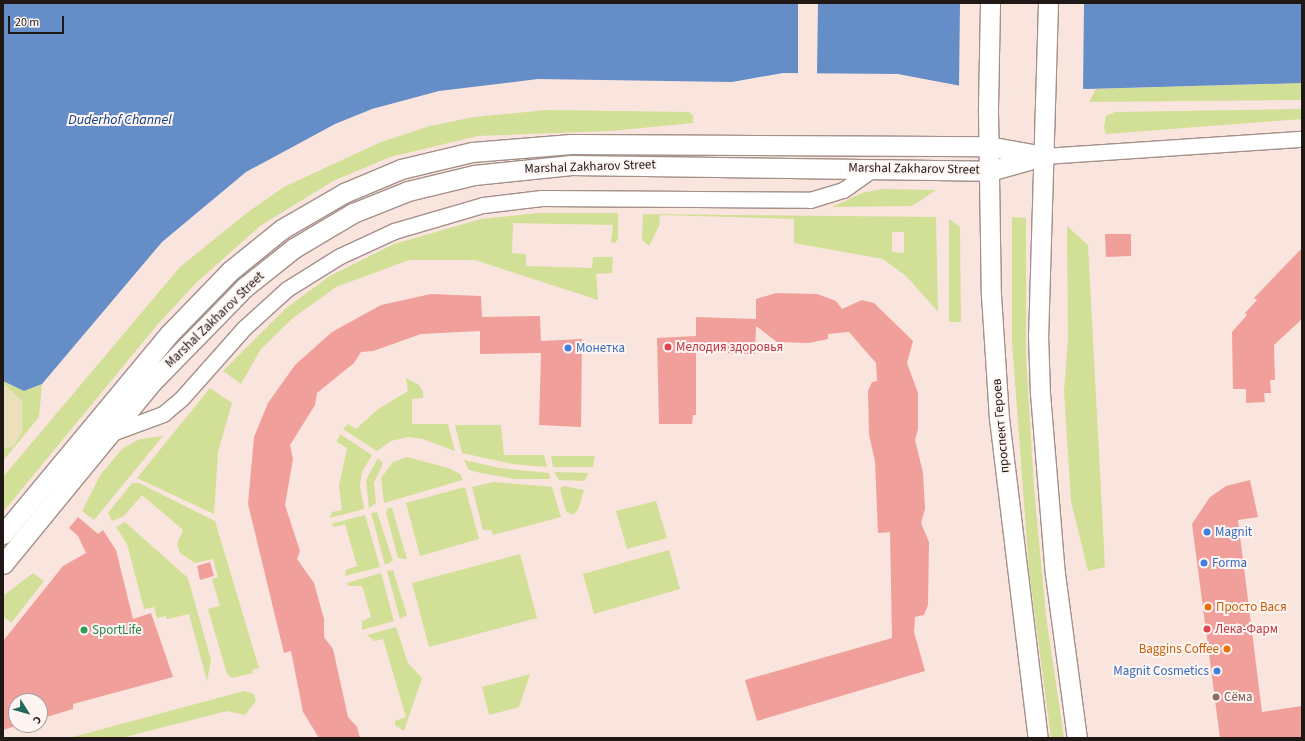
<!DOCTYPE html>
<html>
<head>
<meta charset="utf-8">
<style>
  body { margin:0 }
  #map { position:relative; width:1305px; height:741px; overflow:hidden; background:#f9e5dd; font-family:"Source Sans 3",sans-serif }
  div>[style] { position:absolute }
  .green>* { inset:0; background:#d2df96 }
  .sand>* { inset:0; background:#eae0bb }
  .water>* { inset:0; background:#658dc7 }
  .pier>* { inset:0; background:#f9e5dd }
  .building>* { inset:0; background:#f19f9b }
  .roads { filter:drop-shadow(1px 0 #a39089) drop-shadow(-1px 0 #a39089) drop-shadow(0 1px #a39089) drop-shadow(0 -1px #a39089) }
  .minor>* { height:15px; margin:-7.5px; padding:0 7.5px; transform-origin:7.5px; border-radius:7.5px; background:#fff }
  .tertiary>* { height:19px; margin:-9.5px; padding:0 9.5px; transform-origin:9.5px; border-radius:9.5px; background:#fff }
  .dots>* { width:11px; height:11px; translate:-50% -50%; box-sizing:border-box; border:2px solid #fef5f2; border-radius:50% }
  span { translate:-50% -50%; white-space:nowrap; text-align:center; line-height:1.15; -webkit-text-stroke:4px #fef5f2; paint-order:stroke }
  .street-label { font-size:13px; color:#1f1815 }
  .health-label { font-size:13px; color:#be3a42 }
  .left { translate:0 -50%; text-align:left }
  .shop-label { font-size:13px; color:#366cbe }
  .right { translate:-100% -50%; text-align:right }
  .food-label { font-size:13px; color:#c56008 }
  .leisure-label { font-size:13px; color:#27864d }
  .education-label { font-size:13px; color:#785e54 }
  .water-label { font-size:14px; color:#0b4186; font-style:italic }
  .frame { position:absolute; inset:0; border:4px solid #1f1815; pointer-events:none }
  .north { position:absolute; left:8px; top:693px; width:40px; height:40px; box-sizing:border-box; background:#fef5f2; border:1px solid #a59d9a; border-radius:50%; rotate:127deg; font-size:11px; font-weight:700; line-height:16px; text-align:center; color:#1f1815 }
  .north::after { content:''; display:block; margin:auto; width:14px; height:18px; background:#226759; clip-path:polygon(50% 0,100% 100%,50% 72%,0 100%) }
  .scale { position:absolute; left:8px; top:16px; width:56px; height:18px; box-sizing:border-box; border:2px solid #1f1815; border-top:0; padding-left:5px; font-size:12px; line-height:14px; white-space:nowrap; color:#1f1815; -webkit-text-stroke:3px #fef5f2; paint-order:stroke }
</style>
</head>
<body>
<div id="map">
  <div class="green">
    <i style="clip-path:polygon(1302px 83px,1302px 100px,1089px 102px,1096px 89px)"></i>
    <i style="clip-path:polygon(1302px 109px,1302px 119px,1106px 134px,1104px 127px,1106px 116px,1115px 112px)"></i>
    <i style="clip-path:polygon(547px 110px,689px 112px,693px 116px,693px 123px,611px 131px,478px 136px,390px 157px,333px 181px,260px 226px,196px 283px,158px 324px,3px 512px,3px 477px,180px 267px,248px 212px,284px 187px,381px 142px,430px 126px,474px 117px)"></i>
    <i style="clip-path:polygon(882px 189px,936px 190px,912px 206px,832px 207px,862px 193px)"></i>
    <i style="clip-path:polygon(539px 213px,618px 213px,618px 239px,615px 243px,611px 242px,613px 225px,513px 223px,512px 253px,526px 254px,526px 266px,592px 268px,593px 257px,613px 257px,612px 273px,596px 274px,598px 300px,475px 260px,409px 260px,336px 287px,293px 318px,261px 349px,241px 384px,223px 371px,285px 309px,330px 276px,394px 244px,481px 219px)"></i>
    <i style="clip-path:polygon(evenodd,643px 214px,936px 217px,938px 312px,906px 276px,883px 259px,794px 243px,794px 219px,660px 215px,659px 226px,649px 246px,642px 240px,643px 214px,892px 232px,904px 232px,904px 253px,892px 252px,892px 232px)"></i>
    <i style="clip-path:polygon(1012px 217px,1026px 218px,1026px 356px,1034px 488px,1046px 616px,1064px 738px,1051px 738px,1029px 571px,1012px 342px)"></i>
    <i style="clip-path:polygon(949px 219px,960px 227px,961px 322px,949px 322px)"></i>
    <i style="clip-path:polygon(1067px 226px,1088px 245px,1105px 567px,1088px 571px,1071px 501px,1064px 391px,1068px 340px)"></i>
    <i style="clip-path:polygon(406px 378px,419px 385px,423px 392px,423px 398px,412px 399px,412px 424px,448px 424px,455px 451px,423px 439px,408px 437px,391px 441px,377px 451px,343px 429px,348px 424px,356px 429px,378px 409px,408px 391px)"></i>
    <i style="clip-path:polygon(3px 381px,24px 391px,42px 384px,39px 417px,3px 461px)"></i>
    <i style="clip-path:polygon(210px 388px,232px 403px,218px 452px,214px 514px,137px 478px)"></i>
    <i style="clip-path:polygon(455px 425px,501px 425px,504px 455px,544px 455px,547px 467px,512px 464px,462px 453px)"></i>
    <i style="clip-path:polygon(340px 434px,372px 455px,362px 472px,360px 485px,364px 509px,330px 518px,332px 512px,342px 510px,339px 486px,347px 448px,337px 442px)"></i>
    <i style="clip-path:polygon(163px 436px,94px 520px,82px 511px,101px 474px,123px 448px,140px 439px)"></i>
    <i style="clip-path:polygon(551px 456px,595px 456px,593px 467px,553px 467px)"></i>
    <i style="clip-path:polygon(407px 457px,448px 468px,460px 474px,463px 480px,384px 503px,381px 478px,393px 462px)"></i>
    <i style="clip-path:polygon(378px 458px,383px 463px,374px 483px,376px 503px,369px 508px,366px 480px)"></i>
    <i style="clip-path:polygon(464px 460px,499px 468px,549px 473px,550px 479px,516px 479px,481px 473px,469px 470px)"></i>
    <i style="clip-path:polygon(554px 472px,589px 473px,584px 481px,559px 480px)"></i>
    <i style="clip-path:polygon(493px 482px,552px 487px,561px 517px,493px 535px,491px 530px,483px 530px,472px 487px)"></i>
    <i style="clip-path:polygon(132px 483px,139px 483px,215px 521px,259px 668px,252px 670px,253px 673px,232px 678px,227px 674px,208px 609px,220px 606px,212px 579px,218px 577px,213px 559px,195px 563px,180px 553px,177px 544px,183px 530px,142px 495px,124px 516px,112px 521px,108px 513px)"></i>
    <i style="clip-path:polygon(563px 486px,584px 490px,578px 510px,573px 515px,566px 511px,560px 489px)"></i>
    <i style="clip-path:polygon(465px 487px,479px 539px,420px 556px,406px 503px)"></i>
    <i style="clip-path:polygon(656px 501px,667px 538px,627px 549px,616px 511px)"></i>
    <i style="clip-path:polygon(388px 508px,392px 508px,407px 559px,398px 558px,386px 513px)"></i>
    <i style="clip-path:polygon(377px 512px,393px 561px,385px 565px,371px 513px)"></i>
    <i style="clip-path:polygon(365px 515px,380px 567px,345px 576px,346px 570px,357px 566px,345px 524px,335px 527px,331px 524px)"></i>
    <i style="clip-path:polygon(125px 522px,188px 578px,211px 660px,207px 681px,189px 614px,167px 619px,166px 616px,157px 618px,154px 607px,144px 609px,127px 544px,116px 527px)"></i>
    <i style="clip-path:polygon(669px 550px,680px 589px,594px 614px,583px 574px)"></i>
    <i style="clip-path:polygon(520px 554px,537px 618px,429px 647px,412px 583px)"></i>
    <i style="clip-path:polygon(393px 570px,407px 615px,400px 619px,387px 571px)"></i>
    <i style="clip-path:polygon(33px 573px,44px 581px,11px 623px,3px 616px,3px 596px)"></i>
    <i style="clip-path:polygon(381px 573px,394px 621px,362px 630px,362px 621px,371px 617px,362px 586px,349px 586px,347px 583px)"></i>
    <i style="clip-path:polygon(396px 627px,408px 663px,422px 678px,404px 731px,395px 725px,395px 721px,406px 717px,383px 639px,374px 641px,367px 635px)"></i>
    <i style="clip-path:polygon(530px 674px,519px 707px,489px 715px,482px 687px)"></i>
    <i style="clip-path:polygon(244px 691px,254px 694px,256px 701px,245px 715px,227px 711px,121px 738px,69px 738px)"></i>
  </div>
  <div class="sand">
    <i style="clip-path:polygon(3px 383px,22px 401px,22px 432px,13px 447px,3px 448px)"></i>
  </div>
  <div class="water">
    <i style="clip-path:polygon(3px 3px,1302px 3px,1302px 83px,1087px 89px,961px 86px,898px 74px,783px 73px,732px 82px,538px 79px,439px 91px,372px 109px,335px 124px,246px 172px,162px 242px,42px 384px,24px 391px,3px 381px)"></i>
  </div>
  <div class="pier">
    <i style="clip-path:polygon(798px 3px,818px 3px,817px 75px,798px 75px)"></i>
    <i style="clip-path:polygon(960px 3px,1084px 3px,1083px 91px,959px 87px)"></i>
  </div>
  <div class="building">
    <i style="clip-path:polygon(1105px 234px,1131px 234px,1131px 256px,1106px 257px)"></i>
    <i style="clip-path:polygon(1302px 248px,1302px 319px,1274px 345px,1275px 380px,1270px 380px,1271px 393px,1264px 393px,1265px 402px,1246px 403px,1246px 389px,1233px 389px,1232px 332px,1247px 315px,1245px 313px,1257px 300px,1254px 298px)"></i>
    <i style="clip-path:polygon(776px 293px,817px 294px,836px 301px,842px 309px,862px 300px,874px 303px,913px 341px,907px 363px,918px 393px,918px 429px,915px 440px,923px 473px,925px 509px,921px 523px,929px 542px,928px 605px,924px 615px,915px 617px,914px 632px,925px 671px,757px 721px,745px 680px,892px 638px,890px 532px,878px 533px,875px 461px,869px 435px,868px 391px,872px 382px,877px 381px,876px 363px,849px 332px,828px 334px,828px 339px,809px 343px,777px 342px,756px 326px,755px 354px,696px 352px,696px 415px,693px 415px,692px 424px,659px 424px,657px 338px,696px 336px,696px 317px,756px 319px,756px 299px)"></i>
    <i style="clip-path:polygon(431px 294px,481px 296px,482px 317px,540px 316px,541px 341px,582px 339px,581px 427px,539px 425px,541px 353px,480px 354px,480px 331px,421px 334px,373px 351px,361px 352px,354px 363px,317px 393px,315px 405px,290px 445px,293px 459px,285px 505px,300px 551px,297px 559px,314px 583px,324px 619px,324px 637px,333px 649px,348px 717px,357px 727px,360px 738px,319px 738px,303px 712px,291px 651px,284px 653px,248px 504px,254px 437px,268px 403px,295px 365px,332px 332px,381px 305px)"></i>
    <i style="clip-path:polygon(1250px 480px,1258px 517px,1238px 520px,1262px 712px,1302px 706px,1302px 738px,1220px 738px,1192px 524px,1210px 497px,1226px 486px)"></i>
    <i style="clip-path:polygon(78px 517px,98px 534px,103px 530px,116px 550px,133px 619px,151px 613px,173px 677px,73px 704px,73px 709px,40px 719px,40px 701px,16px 701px,16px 725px,19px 725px,3px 730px,3px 641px,63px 566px,86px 553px,78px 536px,69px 528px)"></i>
    <i style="clip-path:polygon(210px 562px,214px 576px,200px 580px,197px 566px)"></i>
  </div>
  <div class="roads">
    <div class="minor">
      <i style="left:1044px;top:156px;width:259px;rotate:-3.8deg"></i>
      <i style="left:109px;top:434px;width:58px;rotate:-20.3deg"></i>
      <i style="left:163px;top:414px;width:23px;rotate:-40deg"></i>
      <i style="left:181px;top:399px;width:95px;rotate:-48.4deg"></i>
      <i style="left:244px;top:328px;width:58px;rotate:-42.2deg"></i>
      <i style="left:287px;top:289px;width:62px;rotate:-31.9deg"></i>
      <i style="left:340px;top:256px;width:60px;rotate:-24.8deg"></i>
      <i style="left:394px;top:231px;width:93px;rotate:-16.3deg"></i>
      <i style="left:483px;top:205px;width:59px;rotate:-6.8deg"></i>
      <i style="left:542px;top:198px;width:268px;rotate:0.4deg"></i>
      <i style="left:810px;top:200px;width:34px;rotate:-17deg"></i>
      <i style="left:843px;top:190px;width:38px;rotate:-35deg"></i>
    </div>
    <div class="tertiary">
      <i style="left:990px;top:3px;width:109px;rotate:91.1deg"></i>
      <i style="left:988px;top:112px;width:183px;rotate:89.1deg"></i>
      <i style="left:991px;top:295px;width:123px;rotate:86.3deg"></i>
      <i style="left:999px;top:418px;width:322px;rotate:83.1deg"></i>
      <i style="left:1048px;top:3px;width:331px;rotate:91.7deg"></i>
      <i style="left:1038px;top:334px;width:59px;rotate:88.1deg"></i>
      <i style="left:1040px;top:393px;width:182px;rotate:85.3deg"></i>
      <i style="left:1055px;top:574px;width:165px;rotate:82.4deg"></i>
      <i style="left:3px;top:534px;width:260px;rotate:-50.3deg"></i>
      <i style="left:169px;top:334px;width:88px;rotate:-45.9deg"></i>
      <i style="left:230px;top:271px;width:67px;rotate:-38.9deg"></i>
      <i style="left:282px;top:229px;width:72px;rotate:-30.1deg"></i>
      <i style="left:344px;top:193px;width:62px;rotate:-22.8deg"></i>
      <i style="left:401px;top:169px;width:73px;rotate:-13.5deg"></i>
      <i style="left:472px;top:152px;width:99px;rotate:-4.6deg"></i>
      <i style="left:571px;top:144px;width:417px;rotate:0.3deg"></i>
      <i style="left:988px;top:146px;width:51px;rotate:10.2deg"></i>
      <i style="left:3px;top:564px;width:235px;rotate:-50.7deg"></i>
      <i style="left:152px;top:382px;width:133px;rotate:-45.6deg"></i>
      <i style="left:245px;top:287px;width:63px;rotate:-38.5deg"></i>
      <i style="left:294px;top:248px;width:69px;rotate:-30.7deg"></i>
      <i style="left:353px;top:213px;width:59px;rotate:-21.8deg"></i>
      <i style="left:408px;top:191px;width:68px;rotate:-13.6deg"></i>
      <i style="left:474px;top:175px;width:98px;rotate:-5.9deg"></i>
      <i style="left:571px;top:165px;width:418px;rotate:0.8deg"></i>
      <i style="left:989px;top:171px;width:57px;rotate:-15.3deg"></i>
    </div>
  </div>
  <div class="dots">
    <i style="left:668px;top:347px;background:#e0444e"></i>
    <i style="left:568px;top:348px;background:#3f7fe0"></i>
    <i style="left:1207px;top:532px;background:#3f7fe0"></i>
    <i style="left:1204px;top:563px;background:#3f7fe0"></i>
    <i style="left:1208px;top:607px;background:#e8710a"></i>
    <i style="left:1207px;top:629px;background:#e0444e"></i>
    <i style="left:84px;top:630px;background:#2e9e5b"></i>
    <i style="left:1227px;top:649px;background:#e8710a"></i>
    <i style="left:1217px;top:671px;background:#3f7fe0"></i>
    <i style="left:1216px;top:697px;background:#8d6e63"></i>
  </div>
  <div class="street-label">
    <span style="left:590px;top:167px;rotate:-2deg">Marshal Zakharov Street</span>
    <span style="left:914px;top:169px;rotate:1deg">Marshal Zakharov Street</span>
    <span style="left:215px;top:320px;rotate:-44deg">Marshal Zakharov Street</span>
    <span style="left:1001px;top:426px;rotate:-95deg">проспект Героев</span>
  </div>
  <div class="health-label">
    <span class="left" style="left:676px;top:347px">Мелодия здоровья</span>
    <span class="left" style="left:1215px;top:629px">Лека-Фарм</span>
  </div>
  <div class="shop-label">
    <span class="left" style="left:576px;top:348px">Монетка</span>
    <span class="left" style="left:1215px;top:532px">Magnit</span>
    <span class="left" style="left:1212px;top:563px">Forma</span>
    <span class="right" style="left:1209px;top:671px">Magnit Cosmetics</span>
  </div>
  <div class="food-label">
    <span class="left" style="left:1216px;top:607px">Просто Вася</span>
    <span class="right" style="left:1219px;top:649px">Baggins Coffee</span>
  </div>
  <div class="leisure-label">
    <span class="left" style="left:92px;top:630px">SportLife</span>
  </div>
  <div class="education-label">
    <span class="left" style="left:1224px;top:697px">Сёма</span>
  </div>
  <div class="water-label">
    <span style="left:120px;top:120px">Duderhof Channel</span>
  </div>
  <div class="frame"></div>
  <div class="north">С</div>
  <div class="scale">20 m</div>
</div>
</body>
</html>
